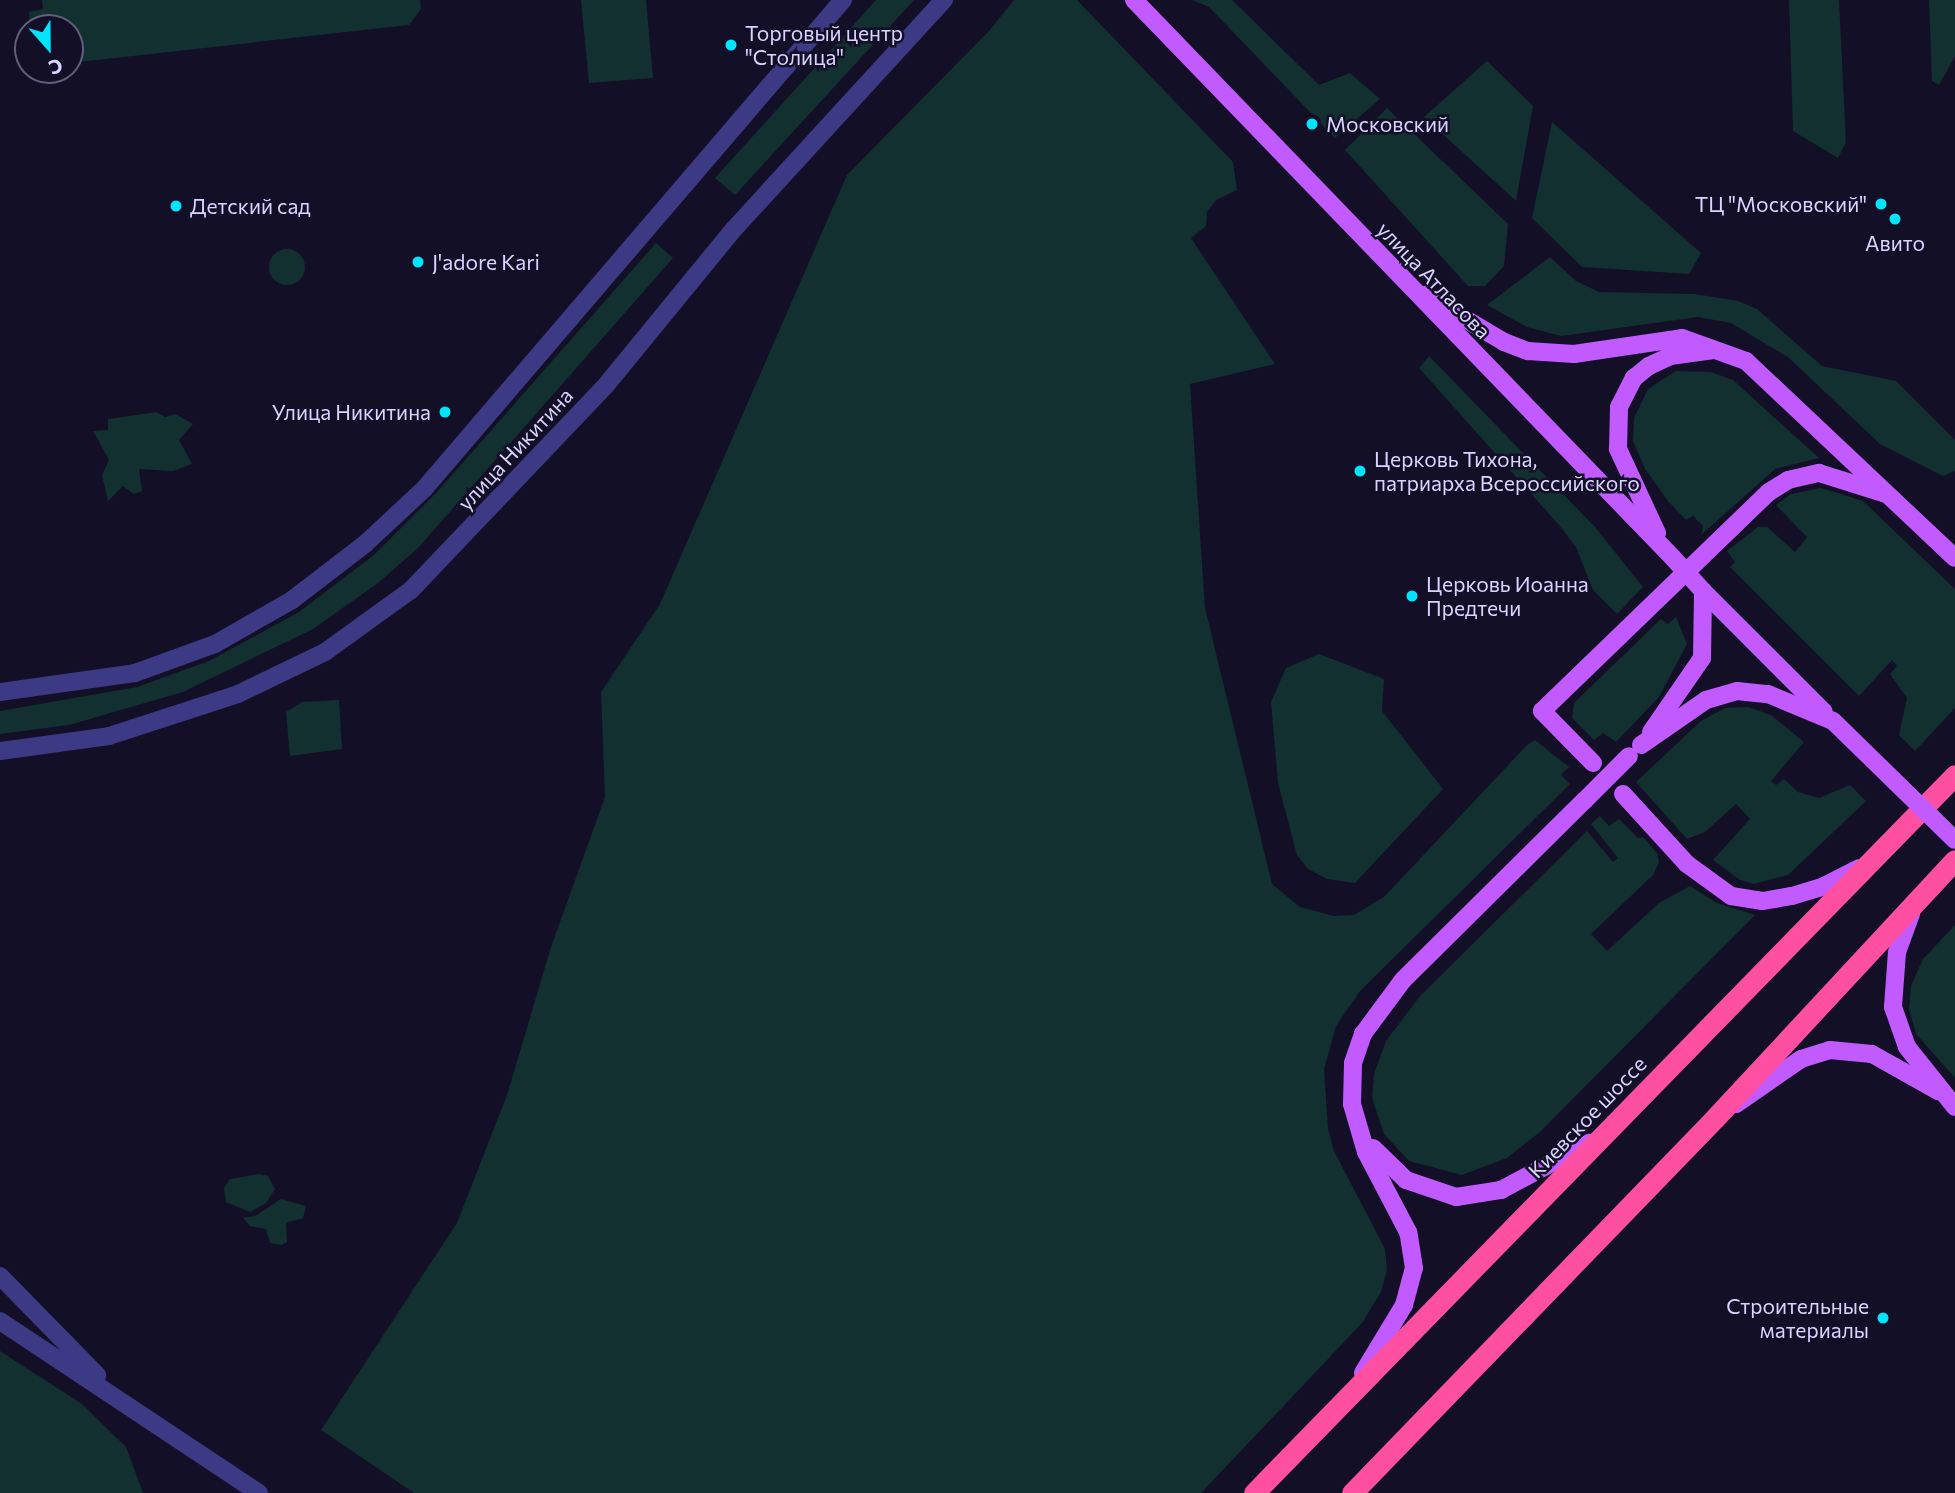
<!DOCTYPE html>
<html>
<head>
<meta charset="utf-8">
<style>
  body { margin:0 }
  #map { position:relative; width:1955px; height:1493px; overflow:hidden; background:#130f26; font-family:Commissioner,sans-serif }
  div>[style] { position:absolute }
  .green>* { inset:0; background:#12302f }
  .round { border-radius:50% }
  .minor>* { height:18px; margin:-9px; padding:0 9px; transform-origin:9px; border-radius:9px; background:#3d3a85 }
  .major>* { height:18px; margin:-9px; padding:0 9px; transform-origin:9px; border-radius:9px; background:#c25bff }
  .highway>* { height:21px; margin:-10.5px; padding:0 10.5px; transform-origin:10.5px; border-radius:10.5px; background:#ff4fa3 }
  .major-bridge>* { height:18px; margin:-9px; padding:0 9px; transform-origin:9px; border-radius:9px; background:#c25bff }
  .dots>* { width:19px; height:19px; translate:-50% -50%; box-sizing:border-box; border:4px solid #130f26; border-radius:50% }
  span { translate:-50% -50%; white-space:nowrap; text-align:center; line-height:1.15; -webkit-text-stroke:5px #130f26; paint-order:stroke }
  .poi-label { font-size:21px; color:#d9d4ff }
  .left { translate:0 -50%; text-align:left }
  .right { translate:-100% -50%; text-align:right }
  .street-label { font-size:21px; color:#d9d4ff }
  .north { position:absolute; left:14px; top:14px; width:70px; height:70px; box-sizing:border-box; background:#130f26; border:2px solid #625e7d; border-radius:50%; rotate:159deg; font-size:19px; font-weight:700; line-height:28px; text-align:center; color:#d9d4ff }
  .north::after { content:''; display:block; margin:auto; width:24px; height:32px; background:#00e5ff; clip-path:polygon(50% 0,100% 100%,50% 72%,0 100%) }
</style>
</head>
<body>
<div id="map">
  <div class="green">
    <i style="clip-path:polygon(42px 0,420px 0,421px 9px,409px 25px,70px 63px,70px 28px,30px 28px,29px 12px,43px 9px)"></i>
    <i style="clip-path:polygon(581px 0,646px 0,653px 78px,589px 83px)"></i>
    <i style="clip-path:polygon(876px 0,914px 0,735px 195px,715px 178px)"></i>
    <i style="clip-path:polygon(1014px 0,1077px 0,1233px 162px,1237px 190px,1216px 200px,1207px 212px,1206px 226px,1191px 238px,1275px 364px,1190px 384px,1205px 608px,1272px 884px,1300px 907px,1334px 916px,1354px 915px,1384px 897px,1527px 745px,1535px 740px,1569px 767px,1561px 775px,1570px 784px,1360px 991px,1336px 1026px,1324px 1069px,1328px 1129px,1334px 1151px,1385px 1249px,1387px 1270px,1381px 1292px,1362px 1323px,1201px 1493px,414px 1493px,321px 1430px,457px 1223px,507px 1095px,551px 947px,605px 797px,601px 692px,660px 604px,847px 175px,989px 31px)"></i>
    <i style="clip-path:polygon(1192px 0,1232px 0,1319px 85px,1350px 73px,1380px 99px,1335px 138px,1209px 7px)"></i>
    <i style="clip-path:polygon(1789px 0,1839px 0,1846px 142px,1838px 158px,1793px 131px)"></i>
    <i style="clip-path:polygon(1929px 0,1955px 0,1955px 56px,1939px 85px,1932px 81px)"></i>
    <i style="clip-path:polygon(1487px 61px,1533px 106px,1516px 201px,1424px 117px)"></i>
    <i style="clip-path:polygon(1387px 108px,1508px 224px,1504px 266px,1485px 286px,1468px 286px,1345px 150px)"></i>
    <i style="clip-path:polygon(1552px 122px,1701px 253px,1689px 274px,1582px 267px,1532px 218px)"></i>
    <i style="clip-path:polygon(656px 243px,673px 258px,418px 548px,378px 583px,313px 629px,183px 692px,69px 725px,0 734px,0 711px,137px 687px,209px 661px,299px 612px,374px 555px,437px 492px)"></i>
    <i class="round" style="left:269px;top:249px;width:36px;height:36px"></i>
    <i style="clip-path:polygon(1550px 257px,1576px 281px,1599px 292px,1695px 294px,1738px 301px,1757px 309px,1822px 366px,1896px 381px,1955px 440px,1955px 471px,1943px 476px,1880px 444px,1789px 358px,1731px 323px,1698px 317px,1561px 336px,1527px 327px,1487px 305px)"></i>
    <i style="clip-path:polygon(1429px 356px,1595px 527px,1643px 587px,1617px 614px,1593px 590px,1576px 547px,1559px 525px,1419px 368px)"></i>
    <i style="clip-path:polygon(1676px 371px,1711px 372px,1733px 380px,1819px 458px,1775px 469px,1701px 535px,1703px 526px,1693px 516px,1686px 520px,1668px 501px,1645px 469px,1633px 441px,1634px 418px,1648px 389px)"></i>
    <i style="clip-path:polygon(157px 412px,165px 417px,175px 414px,193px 424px,179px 440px,192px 464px,173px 471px,139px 469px,142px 491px,134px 494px,123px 486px,108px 501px,102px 475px,109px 460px,93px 431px,108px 430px,108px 419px)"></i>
    <i style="clip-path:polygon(1821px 488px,1863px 501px,1955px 589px,1955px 708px,1915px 751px,1899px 735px,1907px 698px,1890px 674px,1897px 666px,1892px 660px,1859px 696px,1730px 567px,1735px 562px,1727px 551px,1758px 527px,1767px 527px,1795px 552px,1807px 537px,1776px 505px,1791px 494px)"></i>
    <i style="clip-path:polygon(1676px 617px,1687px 644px,1659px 697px,1616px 742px,1603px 733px,1594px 740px,1572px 718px,1574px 703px,1661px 619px,1668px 624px)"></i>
    <i style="clip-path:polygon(1319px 654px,1384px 679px,1382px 711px,1443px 789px,1355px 883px,1327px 879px,1308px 869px,1297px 855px,1278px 783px,1271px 702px,1286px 668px)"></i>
    <i style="clip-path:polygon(339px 700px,342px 749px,290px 756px,286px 712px,302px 702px)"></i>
    <i style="clip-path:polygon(1748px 707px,1771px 715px,1804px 742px,1771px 781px,1776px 785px,1784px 779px,1798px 792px,1819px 798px,1850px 785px,1866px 801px,1788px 875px,1754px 884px,1740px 880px,1713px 860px,1750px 819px,1736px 804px,1705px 832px,1687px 839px,1636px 782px,1701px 721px,1725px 708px)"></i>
    <i style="clip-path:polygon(1600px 816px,1609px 826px,1619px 819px,1638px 838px,1643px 837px,1657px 853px,1659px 862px,1653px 875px,1591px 934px,1607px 951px,1659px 903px,1690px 886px,1717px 903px,1755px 915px,1540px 1132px,1507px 1158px,1462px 1175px,1409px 1161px,1384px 1134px,1372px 1098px,1374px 1074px,1386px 1041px,1420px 996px,1587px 831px,1613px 862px,1618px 858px,1591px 824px)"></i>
    <i style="clip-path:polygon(1955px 925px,1955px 1078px,1916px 1034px,1909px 1009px,1911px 986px,1923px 959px)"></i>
    <i style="clip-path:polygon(259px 1174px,268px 1176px,275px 1189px,266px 1203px,250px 1212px,226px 1202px,224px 1188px,230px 1179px)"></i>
    <i style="clip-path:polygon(281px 1199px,306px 1206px,303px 1218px,286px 1223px,287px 1242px,281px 1245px,270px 1243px,266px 1229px,250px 1226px,243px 1218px,255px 1216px)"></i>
    <i style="clip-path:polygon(0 1351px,82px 1404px,126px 1447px,143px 1493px,0 1493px)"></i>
  </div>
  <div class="minor">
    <i style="left:0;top:692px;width:136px;rotate:-8deg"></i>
    <i style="left:135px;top:673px;width:85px;rotate:-19.9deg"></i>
    <i style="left:215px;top:644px;width:89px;rotate:-29.7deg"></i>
    <i style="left:292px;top:600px;width:92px;rotate:-37.5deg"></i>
    <i style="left:365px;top:544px;width:81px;rotate:-43deg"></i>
    <i style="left:424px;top:489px;width:644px;rotate:-49.41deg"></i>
    <i style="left:0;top:751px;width:110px;rotate:-7.8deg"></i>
    <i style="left:109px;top:736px;width:136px;rotate:-18deg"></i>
    <i style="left:238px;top:694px;width:97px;rotate:-25.8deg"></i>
    <i style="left:325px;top:652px;width:106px;rotate:-35.8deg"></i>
    <i style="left:411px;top:590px;width:284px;rotate:-46.4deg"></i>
    <i style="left:607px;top:384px;width:200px;rotate:-50.7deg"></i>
    <i style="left:734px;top:229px;width:311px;rotate:-47.5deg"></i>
    <i style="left:0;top:1276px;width:139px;rotate:45.6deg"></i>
    <i style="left:0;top:1321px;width:311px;rotate:33.6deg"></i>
  </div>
  <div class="major">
    <i style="left:1134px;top:0;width:776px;rotate:45.99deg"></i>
    <i style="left:1425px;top:295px;width:92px;rotate:30.7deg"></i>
    <i style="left:1504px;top:342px;width:26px;rotate:21deg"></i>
    <i style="left:1528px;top:351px;width:46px;rotate:3.7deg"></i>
    <i style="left:1574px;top:354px;width:109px;rotate:-8.4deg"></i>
    <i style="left:1682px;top:338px;width:68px;rotate:19.8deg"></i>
    <i style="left:1746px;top:361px;width:287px;rotate:43.3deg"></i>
    <i style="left:1657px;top:533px;width:93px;rotate:-114.9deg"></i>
    <i style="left:1618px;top:449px;width:42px;rotate:-88.6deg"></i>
    <i style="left:1619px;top:407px;width:33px;rotate:-63deg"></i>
    <i style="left:1634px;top:378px;width:19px;rotate:-39deg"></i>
    <i style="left:1649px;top:366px;width:23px;rotate:-25deg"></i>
    <i style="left:1670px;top:356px;width:44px;rotate:-7.8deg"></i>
    <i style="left:1703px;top:591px;width:171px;rotate:45deg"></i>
    <i style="left:1651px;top:732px;width:90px;rotate:-55.4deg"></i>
    <i style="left:1702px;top:658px;width:67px;rotate:-89.1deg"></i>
    <i style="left:1641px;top:745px;width:79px;rotate:-34.7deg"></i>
    <i style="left:1706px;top:700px;width:32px;rotate:-16deg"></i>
    <i style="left:1737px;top:691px;width:31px;rotate:6deg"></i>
    <i style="left:1768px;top:694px;width:70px;rotate:22.6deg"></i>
    <i style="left:1593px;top:763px;width:73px;rotate:-134.4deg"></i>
    <i style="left:1542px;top:711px;width:315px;rotate:-44deg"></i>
    <i style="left:1769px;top:492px;width:22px;rotate:-32deg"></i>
    <i style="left:1788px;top:480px;width:32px;rotate:-13deg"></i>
    <i style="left:1819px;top:473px;width:70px;rotate:17.4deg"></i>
    <i style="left:1623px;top:794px;width:95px;rotate:47.6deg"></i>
    <i style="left:1687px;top:864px;width:54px;rotate:36deg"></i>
    <i style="left:1731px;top:896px;width:32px;rotate:9deg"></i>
    <i style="left:1763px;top:901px;width:29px;rotate:-10deg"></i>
    <i style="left:1792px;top:896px;width:34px;rotate:-17deg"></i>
    <i style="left:1824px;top:886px;width:39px;rotate:-27deg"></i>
    <i style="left:1911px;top:914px;width:40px;rotate:110.2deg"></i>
    <i style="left:1897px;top:952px;width:55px;rotate:94.2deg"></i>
    <i style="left:1893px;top:1007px;width:42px;rotate:70.7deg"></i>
    <i style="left:1907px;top:1047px;width:77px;rotate:51.3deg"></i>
    <i style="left:1736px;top:1104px;width:79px;rotate:-34.7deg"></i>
    <i style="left:1801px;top:1059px;width:30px;rotate:-17deg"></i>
    <i style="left:1830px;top:1050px;width:42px;rotate:5.4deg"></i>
    <i style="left:1872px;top:1054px;width:76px;rotate:29.3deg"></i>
    <i style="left:1373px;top:1148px;width:46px;rotate:44.1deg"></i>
    <i style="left:1406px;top:1180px;width:53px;rotate:18.8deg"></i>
    <i style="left:1456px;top:1197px;width:46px;rotate:-8.8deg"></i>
    <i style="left:1501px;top:1190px;width:100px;rotate:-28.1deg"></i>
    <i style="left:1363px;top:1373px;width:79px;rotate:-58.9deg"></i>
    <i style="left:1404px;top:1305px;width:38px;rotate:-75deg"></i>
    <i style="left:1414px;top:1268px;width:36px;rotate:-99deg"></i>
    <i style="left:1408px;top:1232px;width:90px;rotate:-117.7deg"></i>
    <i style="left:1366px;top:1152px;width:50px;rotate:-106.3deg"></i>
    <i style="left:1352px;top:1104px;width:41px;rotate:-88.6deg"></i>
    <i style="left:1353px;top:1063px;width:31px;rotate:-71deg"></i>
    <i style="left:1363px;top:1034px;width:67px;rotate:-53.5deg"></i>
    <i style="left:1403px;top:980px;width:256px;rotate:-44.7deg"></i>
  </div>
  <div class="highway">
    <i style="left:1254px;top:1493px;width:1003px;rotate:-45.69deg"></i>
    <i style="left:1352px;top:1493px;width:522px;rotate:-45.93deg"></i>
    <i style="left:1715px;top:1118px;width:352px;rotate:-47.1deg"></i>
  </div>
  <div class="major-bridge">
    <i style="left:1673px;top:558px;width:45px;rotate:47.7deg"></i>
    <i style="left:1833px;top:721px;width:170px;rotate:44.3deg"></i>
    <i style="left:1585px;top:800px;width:62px;rotate:-45deg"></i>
  </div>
  <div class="dots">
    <i style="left:731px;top:45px;background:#00e5ff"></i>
    <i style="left:1312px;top:124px;background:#00e5ff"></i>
    <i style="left:1881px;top:204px;background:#00e5ff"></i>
    <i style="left:176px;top:206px;background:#00e5ff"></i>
    <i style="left:1895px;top:219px;background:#00e5ff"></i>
    <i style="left:418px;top:262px;background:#00e5ff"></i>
    <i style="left:445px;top:412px;background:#00e5ff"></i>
    <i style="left:1360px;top:471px;background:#00e5ff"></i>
    <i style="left:1412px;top:596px;background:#00e5ff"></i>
    <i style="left:1883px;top:1318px;background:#00e5ff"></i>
  </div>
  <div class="poi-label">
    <span class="left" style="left:745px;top:45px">Торговый центр<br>"Столица"</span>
    <span class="left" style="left:1326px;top:124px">Московский</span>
    <span class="right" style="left:1867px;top:204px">ТЦ "Московский"</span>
    <span class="left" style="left:190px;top:206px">Детский сад</span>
    <span style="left:1895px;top:243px">Авито</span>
    <span class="left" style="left:432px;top:262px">J'adore Kari</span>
    <span class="right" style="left:431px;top:412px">Улица Никитина</span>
    <span class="left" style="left:1374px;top:471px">Церковь Тихона,<br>патриарха Всероссийского</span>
    <span class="left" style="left:1426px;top:596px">Церковь Иоанна<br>Предтечи</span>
    <span class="right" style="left:1869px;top:1318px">Строительные<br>материалы</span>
  </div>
  <div class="street-label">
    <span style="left:1434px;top:280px;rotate:46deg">улица Атласова</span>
    <span style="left:515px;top:449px;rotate:-47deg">улица Никитина</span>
    <span style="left:1587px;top:1117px;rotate:-46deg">Киевское шоссе</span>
  </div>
  <div class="north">С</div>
</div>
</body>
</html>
